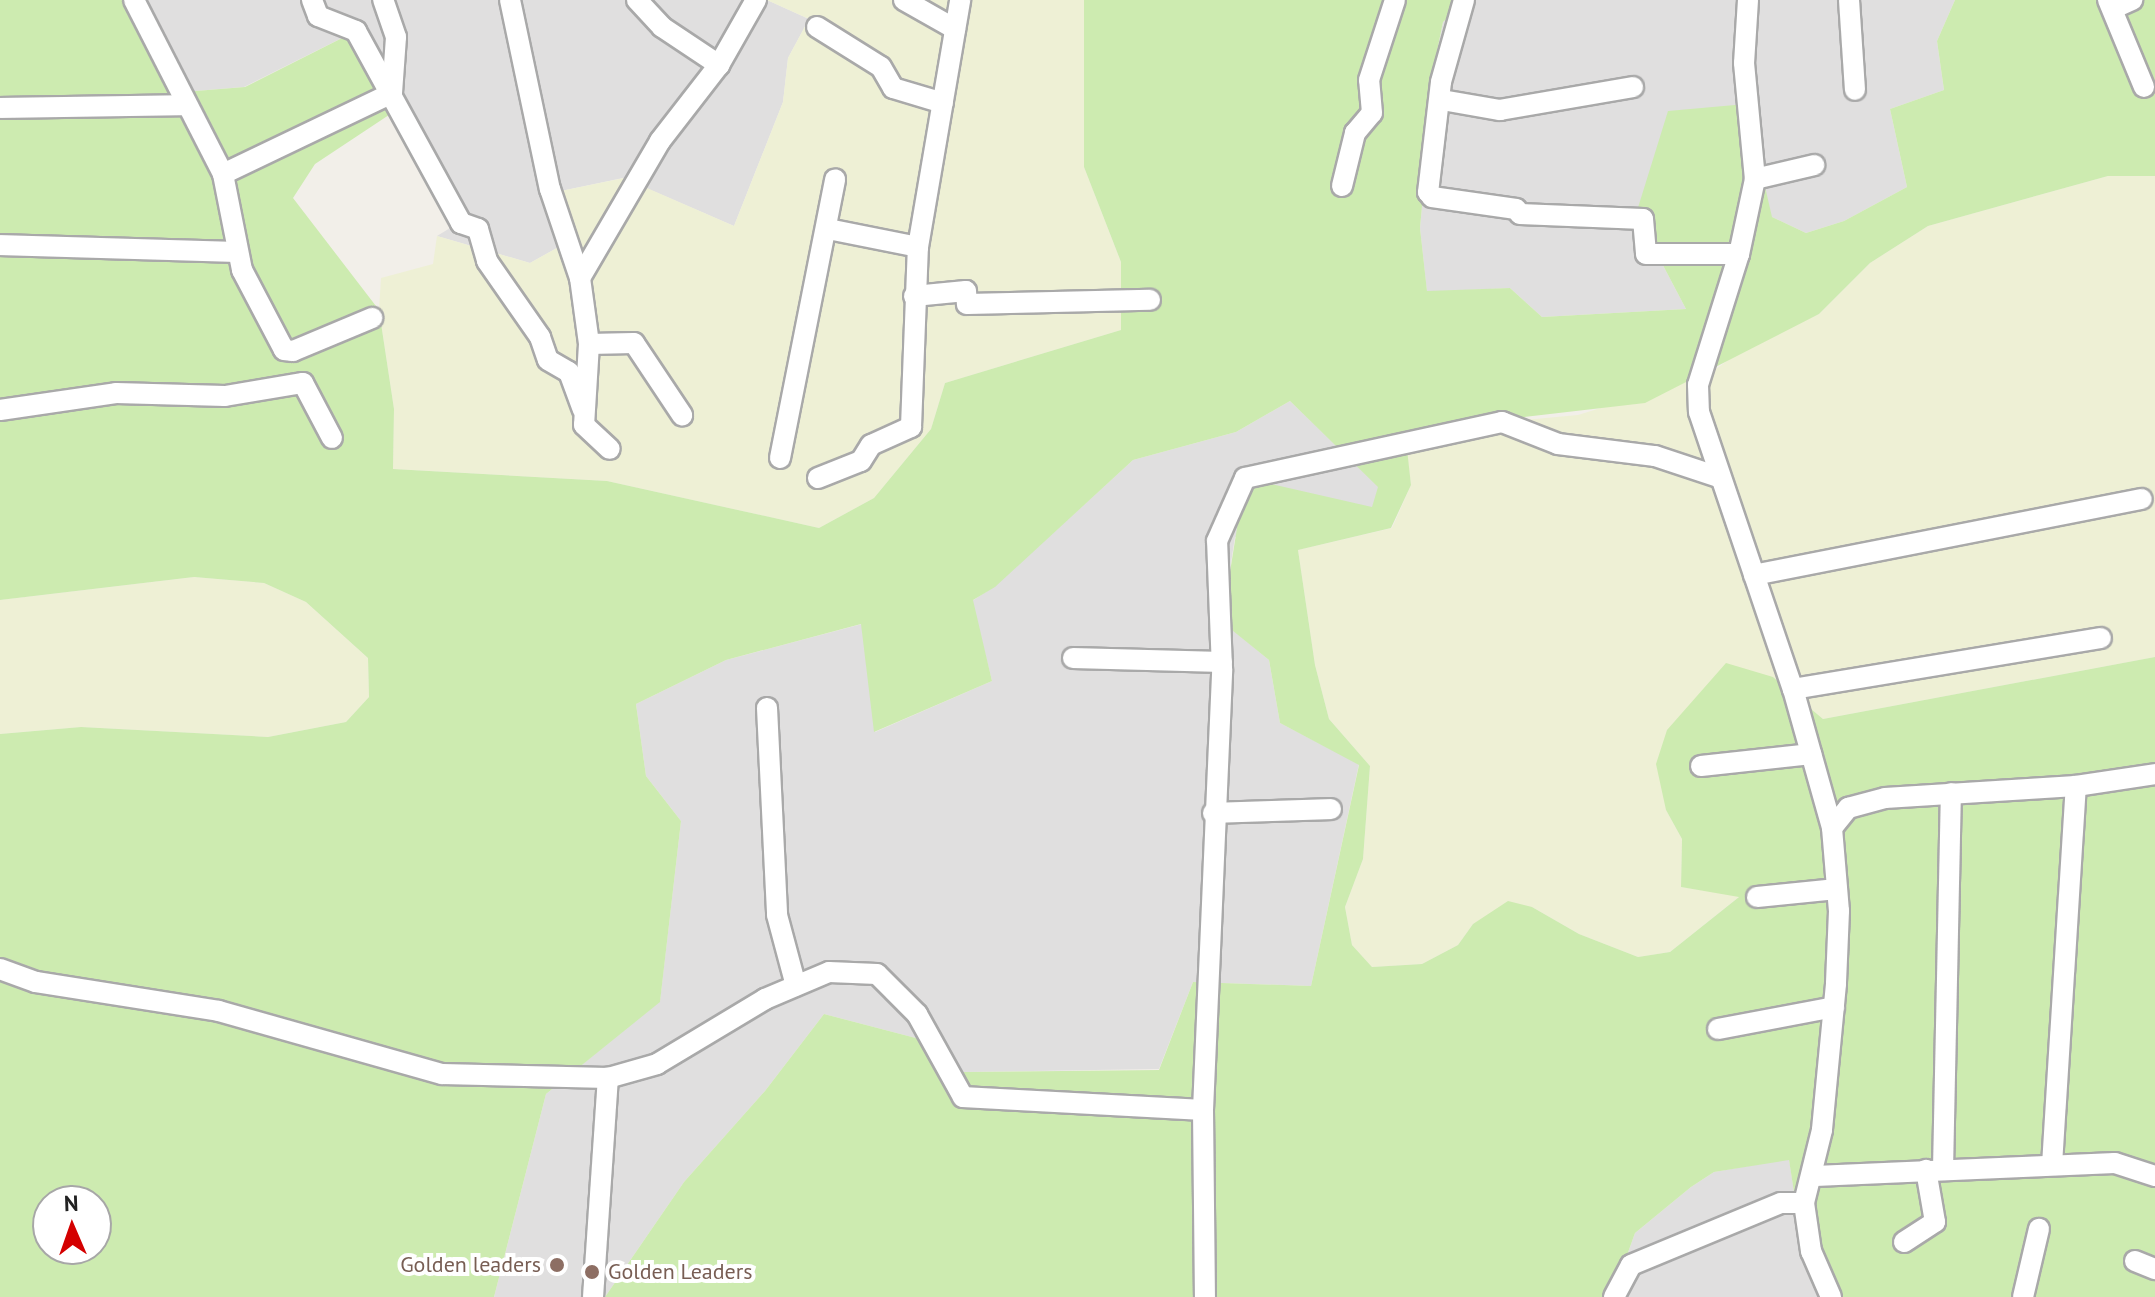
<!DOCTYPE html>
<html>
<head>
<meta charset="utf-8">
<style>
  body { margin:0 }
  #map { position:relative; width:2155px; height:1297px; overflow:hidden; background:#f2efe9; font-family:"PT Sans",sans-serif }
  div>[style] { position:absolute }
  .residential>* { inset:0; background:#e0dfdf }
  .farmland>* { inset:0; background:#eef0d5 }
  .grass>* { inset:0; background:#cdebb0 }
  .roads { filter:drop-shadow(2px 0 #a9a9a9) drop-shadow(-2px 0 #a9a9a9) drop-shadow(0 2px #a9a9a9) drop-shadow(0 -2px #a9a9a9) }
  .minor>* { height:20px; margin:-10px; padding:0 10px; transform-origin:10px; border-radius:10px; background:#fff }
  .dots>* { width:22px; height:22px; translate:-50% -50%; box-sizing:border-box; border:4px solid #fff; border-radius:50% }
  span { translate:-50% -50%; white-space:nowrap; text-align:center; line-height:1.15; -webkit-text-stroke:8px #fff; paint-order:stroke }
  .education-label { font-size:22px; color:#785e54 }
  .right { translate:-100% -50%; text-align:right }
  .left { translate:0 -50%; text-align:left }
  .north { position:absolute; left:32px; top:1185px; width:80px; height:80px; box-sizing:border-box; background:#fff; border:2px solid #a7a7a7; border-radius:50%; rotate:358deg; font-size:22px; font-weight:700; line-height:32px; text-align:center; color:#222 }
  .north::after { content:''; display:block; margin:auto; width:28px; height:36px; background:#d40000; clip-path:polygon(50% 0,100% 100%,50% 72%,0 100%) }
</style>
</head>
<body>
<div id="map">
  <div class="residential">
    <i style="clip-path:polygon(139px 0,767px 0,809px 19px,788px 58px,783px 102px,734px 226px,623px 178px,556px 192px,564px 244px,530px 263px,437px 236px,460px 222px,356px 31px,244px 87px,183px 92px)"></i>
    <i style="clip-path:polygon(1467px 0,1955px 0,1937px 41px,1944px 90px,1890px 109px,1907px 187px,1844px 221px,1806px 233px,1772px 217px,1636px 214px,1686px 309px,1542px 317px,1510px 288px,1427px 292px,1420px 228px,1436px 56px,1443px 22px)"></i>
    <i style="clip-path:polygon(1290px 401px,1379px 487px,1373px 507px,1235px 537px,1222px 621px,1269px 660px,1280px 723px,1359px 764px,1311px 986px,1193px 982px,1159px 1069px,963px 1072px,931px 1042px,824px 1014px,765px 1091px,684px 1182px,605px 1297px,494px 1297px,546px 1094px,660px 1001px,681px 821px,646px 776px,636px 704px,726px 660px,862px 624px,875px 732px,992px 681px,972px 601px,995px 586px,1133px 460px,1236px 432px)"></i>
    <i style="clip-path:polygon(1789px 1159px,1806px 1269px,1823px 1297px,1612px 1297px,1635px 1233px,1691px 1187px,1714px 1172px)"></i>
  </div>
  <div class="farmland">
    <i style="clip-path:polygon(767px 0,1084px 0,1084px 167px,1121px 262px,1121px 330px,945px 383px,931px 429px,874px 498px,819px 528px,607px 481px,393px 469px,394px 409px,379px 310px,381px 278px,433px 264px,437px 236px,530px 263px,564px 244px,556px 192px,624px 178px,734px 226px,783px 102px,788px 58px,809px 19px)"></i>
    <i style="clip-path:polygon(2108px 176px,2155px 176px,2155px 657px,1823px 719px,1773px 677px,1666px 810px,1682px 839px,1681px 887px,1740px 896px,1670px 952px,1638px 957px,1579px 934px,1532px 907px,1473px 924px,1458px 945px,1422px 964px,1372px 967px,1352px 945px,1345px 907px,1363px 859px,1370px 766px,1329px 719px,1315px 665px,1298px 550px,1392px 528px,1411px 485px,1404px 431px,1578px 415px,1708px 375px,1743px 349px,1819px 314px,1870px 263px,1928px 226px)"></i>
    <i style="clip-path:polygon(194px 577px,264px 583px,306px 602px,368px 658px,369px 697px,346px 722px,268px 737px,81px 727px,0 734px,0 600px)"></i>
  </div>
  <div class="grass">
    <i style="clip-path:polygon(evenodd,0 0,139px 0,183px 92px,245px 87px,356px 31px,401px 107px,315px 164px,293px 198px,379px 310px,394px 409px,393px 469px,607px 481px,819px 528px,874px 498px,931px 429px,945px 383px,1121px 330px,1121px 262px,1084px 167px,1084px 0,1467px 0,1443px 22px,1436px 56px,1420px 228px,1427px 291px,1510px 288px,1542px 317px,1686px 309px,1636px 214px,1668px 111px,1746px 104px,1772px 217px,1806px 233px,1844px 221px,1907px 187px,1890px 109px,1944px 90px,1937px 41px,1955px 0,2155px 0,2155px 176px,2108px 176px,1928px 226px,1870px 263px,1819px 314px,1645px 403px,1405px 431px,1411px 485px,1391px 528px,1298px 550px,1315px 665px,1329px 719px,1370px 766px,1363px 859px,1345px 907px,1352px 945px,1372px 967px,1422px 964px,1458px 945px,1473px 924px,1508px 901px,1532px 907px,1579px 934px,1638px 957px,1670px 952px,1739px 897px,1681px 887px,1682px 839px,1666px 810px,1656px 764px,1667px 730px,1726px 663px,1773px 677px,1823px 719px,2155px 657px,2155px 1297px,1823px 1297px,1806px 1269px,1789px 1160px,1714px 1172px,1691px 1187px,1635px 1233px,1612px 1297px,605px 1297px,684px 1182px,765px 1091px,824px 1014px,931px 1042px,963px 1072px,1159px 1070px,1193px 982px,1311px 986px,1359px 765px,1280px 723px,1269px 660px,1222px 622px,1245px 478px,1372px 507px,1378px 487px,1290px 401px,1236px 432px,1133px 460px,995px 587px,973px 600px,992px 681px,874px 732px,861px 624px,726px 660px,636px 704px,646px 776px,681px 821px,660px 1002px,546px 1094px,494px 1297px,0 1297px,0 734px,81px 727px,268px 737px,346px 722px,369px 697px,368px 658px,306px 602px,264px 583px,194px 577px,0 600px,0 0,48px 1201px,96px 1201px,96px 1249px,48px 1249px,48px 1201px)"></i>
  </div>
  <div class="roads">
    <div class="minor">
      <i style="left:134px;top:0;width:195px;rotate:62.9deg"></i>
      <i style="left:223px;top:174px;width:98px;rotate:78.8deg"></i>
      <i style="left:242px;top:270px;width:90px;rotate:62.3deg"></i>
      <i style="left:284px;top:350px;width:9px;rotate:6deg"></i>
      <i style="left:293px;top:351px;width:86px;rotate:-22.7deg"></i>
      <i style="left:312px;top:0;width:17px;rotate:69deg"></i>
      <i style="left:318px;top:16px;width:41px;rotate:21.5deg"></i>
      <i style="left:356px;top:31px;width:219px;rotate:61.3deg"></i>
      <i style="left:461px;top:223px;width:18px;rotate:19deg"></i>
      <i style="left:478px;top:229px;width:33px;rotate:74deg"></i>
      <i style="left:487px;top:261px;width:93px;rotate:55.1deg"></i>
      <i style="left:540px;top:337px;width:24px;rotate:71deg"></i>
      <i style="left:548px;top:360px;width:24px;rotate:30deg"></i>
      <i style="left:569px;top:372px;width:40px;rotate:69.8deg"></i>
      <i style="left:510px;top:0;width:193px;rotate:78.1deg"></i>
      <i style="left:550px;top:189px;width:94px;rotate:71.4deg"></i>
      <i style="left:580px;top:278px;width:67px;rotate:82.2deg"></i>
      <i style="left:589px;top:344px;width:81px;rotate:93.5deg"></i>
      <i style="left:584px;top:425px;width:35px;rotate:43deg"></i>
      <i style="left:637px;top:0;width:37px;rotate:47deg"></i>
      <i style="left:662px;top:27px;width:69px;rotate:33.7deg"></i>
      <i style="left:904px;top:0;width:59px;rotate:29.6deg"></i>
      <i style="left:1464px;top:0;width:85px;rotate:105.7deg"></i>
      <i style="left:1441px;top:82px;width:111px;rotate:96.7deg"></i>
      <i style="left:1428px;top:192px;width:6px;rotate:51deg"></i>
      <i style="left:1432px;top:197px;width:85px;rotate:8.1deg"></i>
      <i style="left:1516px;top:209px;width:6px;rotate:51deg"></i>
      <i style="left:1520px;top:214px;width:123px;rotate:2.3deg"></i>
      <i style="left:1643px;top:219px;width:35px;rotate:85deg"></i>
      <i style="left:1646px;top:254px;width:93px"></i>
      <i style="left:1748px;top:0;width:63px;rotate:93.6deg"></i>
      <i style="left:1744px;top:63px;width:117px;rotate:84.6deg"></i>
      <i style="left:1755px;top:179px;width:77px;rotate:102deg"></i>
      <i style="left:1739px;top:254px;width:137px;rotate:107.4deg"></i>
      <i style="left:1698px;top:385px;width:27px;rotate:88deg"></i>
      <i style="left:1699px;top:412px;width:293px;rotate:71.3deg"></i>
      <i style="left:1793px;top:689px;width:144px;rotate:74.3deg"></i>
      <i style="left:1832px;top:828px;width:83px;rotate:85.2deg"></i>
      <i style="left:1839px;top:911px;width:73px;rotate:92.4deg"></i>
      <i style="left:1836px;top:984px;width:147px;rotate:95.5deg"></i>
      <i style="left:1822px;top:1130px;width:75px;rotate:103.9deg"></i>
      <i style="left:1804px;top:1203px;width:49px;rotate:81.7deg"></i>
      <i style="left:1811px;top:1251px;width:50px;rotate:66.5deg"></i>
      <i style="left:1849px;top:0;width:90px;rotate:86.2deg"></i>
      <i style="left:2108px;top:0;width:94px;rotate:67.5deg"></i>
      <i style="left:2114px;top:8px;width:20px;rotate:-24deg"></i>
      <i style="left:817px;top:27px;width:75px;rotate:32deg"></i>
      <i style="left:881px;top:67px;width:24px;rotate:60deg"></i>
      <i style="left:893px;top:88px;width:52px;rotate:16.7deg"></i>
      <i style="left:1442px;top:100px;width:59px;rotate:9.8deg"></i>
      <i style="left:1500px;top:110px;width:135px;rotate:-9.8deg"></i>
      <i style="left:0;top:108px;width:186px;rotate:-0.9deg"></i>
      <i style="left:223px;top:174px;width:187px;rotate:-25.6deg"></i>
      <i style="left:392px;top:93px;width:56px;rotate:-85.9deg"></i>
      <i style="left:396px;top:37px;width:39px;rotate:-109deg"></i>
      <i style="left:1755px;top:179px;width:61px;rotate:-13.3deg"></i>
      <i style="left:1342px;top:186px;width:55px;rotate:-76.2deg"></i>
      <i style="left:1355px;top:133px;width:26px;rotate:-50deg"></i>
      <i style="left:1372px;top:113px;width:33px;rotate:-95deg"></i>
      <i style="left:1369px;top:80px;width:84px;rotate:-72deg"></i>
      <i style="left:828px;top:229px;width:92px;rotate:11.3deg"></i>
      <i style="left:0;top:245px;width:236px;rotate:1.7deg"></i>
      <i style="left:580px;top:278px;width:159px;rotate:-59.7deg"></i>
      <i style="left:660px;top:141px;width:96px;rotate:-52.2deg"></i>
      <i style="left:719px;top:65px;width:75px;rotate:-60.4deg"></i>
      <i style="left:914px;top:296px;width:52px;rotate:-5.5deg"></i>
      <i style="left:966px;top:291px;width:13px;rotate:86deg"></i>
      <i style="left:967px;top:304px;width:183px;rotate:-1.3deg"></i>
      <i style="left:589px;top:344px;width:45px;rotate:-1.3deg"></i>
      <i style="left:634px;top:343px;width:87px;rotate:56.3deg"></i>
      <i style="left:0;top:410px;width:117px;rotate:-8.3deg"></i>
      <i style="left:116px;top:393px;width:109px;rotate:1.6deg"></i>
      <i style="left:225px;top:396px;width:79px;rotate:-9.5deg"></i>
      <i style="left:303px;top:383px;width:62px;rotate:62.2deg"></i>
      <i style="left:780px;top:458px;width:284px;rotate:-78.8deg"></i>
      <i style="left:818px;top:478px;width:46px;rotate:-21.6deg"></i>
      <i style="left:861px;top:461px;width:19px;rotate:-58deg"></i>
      <i style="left:871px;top:445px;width:44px;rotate:-24.2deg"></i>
      <i style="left:911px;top:427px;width:180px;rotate:-87.8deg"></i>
      <i style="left:918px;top:247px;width:251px;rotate:-80.3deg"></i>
      <i style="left:1754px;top:575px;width:395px;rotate:-11.1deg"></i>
      <i style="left:1073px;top:658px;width:149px;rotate:1.5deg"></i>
      <i style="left:1793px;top:689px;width:312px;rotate:-9.4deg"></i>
      <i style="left:767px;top:708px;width:207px;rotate:87.2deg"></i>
      <i style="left:777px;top:915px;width:73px;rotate:75deg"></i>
      <i style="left:1701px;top:766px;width:111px;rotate:-6.2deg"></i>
      <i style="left:1213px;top:813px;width:118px;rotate:-1.9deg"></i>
      <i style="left:1832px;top:828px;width:26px;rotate:-51deg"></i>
      <i style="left:1848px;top:808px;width:38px;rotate:-15deg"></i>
      <i style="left:1885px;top:798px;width:191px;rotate:-3.6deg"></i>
      <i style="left:2076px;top:786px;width:80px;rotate:-8.6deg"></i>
      <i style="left:1757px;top:897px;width:80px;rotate:-5.7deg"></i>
      <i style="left:0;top:969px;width:38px;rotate:20deg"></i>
      <i style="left:36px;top:982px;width:185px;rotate:9deg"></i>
      <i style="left:219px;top:1011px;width:232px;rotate:15.8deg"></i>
      <i style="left:442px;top:1074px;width:166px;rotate:1.4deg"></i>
      <i style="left:608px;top:1078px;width:51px;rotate:-15.9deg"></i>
      <i style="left:657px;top:1064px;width:126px;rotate:-31deg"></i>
      <i style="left:765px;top:999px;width:69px;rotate:-22.9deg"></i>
      <i style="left:829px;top:972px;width:48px;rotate:2.4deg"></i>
      <i style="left:877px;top:974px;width:57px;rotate:45deg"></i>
      <i style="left:917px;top:1014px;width:95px;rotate:61deg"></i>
      <i style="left:963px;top:1097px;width:240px;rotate:3.1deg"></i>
      <i style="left:1203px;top:1110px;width:187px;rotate:89.4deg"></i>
      <i style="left:1718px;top:1029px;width:118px;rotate:-10.7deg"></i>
      <i style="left:1203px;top:1110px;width:441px;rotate:-87.5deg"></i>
      <i style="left:1222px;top:669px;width:128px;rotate:-92.2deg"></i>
      <i style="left:1217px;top:541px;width:69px;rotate:-66deg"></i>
      <i style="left:1245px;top:478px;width:263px;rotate:-12.3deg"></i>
      <i style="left:1502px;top:422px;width:60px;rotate:21.4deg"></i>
      <i style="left:1558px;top:444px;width:98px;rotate:7.1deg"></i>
      <i style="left:1655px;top:456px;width:66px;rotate:18.4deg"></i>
      <i style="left:2052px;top:1165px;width:380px;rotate:-86.4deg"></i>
      <i style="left:1943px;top:1170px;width:377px;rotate:-88.8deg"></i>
      <i style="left:1815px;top:1176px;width:300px;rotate:-2.5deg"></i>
      <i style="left:2115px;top:1163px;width:42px;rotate:18deg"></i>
      <i style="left:1904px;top:1242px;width:37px;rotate:-33deg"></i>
      <i style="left:1935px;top:1222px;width:53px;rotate:-99.8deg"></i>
      <i style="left:2135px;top:1261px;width:22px;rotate:22deg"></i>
      <i style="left:593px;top:1297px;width:220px;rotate:-86.1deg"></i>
      <i style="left:1614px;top:1297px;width:36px;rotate:-62deg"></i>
      <i style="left:1631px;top:1265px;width:162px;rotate:-22.5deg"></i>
      <i style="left:1781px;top:1203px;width:23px"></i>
      <i style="left:2023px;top:1297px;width:70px;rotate:-76.8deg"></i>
    </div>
  </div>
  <div class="dots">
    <i style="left:557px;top:1265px;background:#8d6e63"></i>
    <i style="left:592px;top:1272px;background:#8d6e63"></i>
  </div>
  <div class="education-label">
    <span class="right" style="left:541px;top:1265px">Golden leaders</span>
    <span class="left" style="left:608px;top:1272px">Golden Leaders</span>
  </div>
  <div class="north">N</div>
</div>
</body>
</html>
